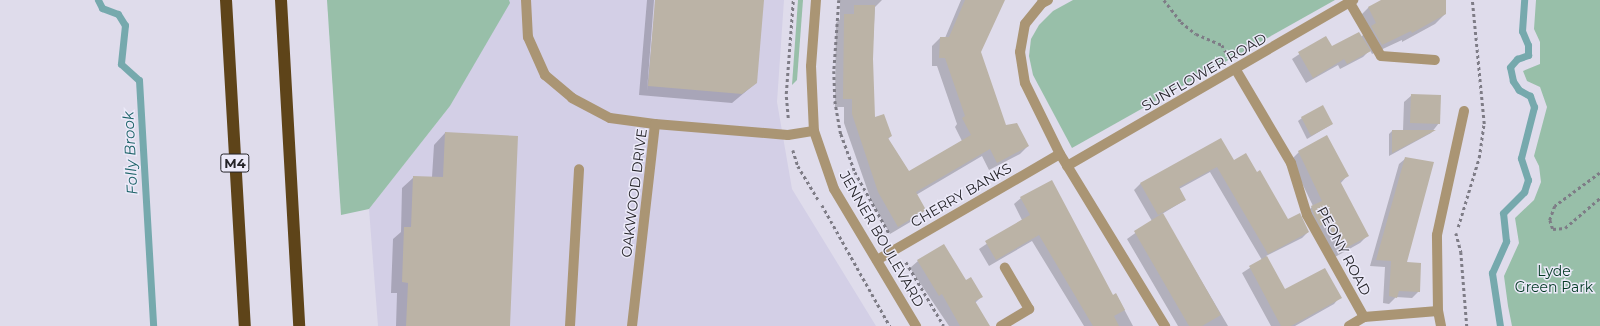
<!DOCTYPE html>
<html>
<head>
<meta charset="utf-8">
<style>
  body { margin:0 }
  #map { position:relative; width:1600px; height:326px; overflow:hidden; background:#dfdceb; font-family:Montserrat,sans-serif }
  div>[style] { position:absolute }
  .built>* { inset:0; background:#d3cfe6 }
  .green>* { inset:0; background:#98bfa9 }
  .shadow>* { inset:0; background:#0003 }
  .stream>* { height:7px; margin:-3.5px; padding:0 3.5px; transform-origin:3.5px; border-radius:3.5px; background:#76a9ad }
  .building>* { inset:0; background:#bbb3a6 }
  .path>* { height:2.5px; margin-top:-1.25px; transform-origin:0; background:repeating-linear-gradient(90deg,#7e7c86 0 3px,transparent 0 6px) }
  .service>* { height:10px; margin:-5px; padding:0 5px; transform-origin:5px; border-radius:5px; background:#aa9574 }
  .minor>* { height:10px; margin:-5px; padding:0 5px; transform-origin:5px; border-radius:5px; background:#aa9574 }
  .motorway>* { height:12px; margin:-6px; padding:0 6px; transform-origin:6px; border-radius:6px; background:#5e4419 }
  span { translate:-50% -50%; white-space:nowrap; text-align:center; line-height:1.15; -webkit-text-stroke:3px #eceaf9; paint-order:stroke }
  .shield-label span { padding:1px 3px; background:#eceaf9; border:1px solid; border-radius:3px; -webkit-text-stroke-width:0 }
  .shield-label { font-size:13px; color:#252429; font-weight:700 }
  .street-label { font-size:14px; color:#252429 }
  .park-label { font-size:14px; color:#023923 }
  .water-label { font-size:15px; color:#1d6368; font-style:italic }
</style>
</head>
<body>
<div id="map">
  <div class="built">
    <i style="clip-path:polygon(509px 0,784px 0,777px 102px,792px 189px,876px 326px,378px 326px,369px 209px,450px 106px)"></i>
  </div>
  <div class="green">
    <i style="clip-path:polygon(327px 0,509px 0,510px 3px,450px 106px,369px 209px,341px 215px)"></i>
    <i style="clip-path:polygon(798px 0,803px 0,797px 80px,792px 85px)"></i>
    <i style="clip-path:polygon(1073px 0,1335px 0,1072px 148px,1033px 75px,1029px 56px,1031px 39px,1039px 25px,1053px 11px)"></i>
    <i style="clip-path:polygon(1536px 0,1600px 0,1600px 326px,1512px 326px,1508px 306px,1504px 276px,1519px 243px,1515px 218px,1534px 200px,1541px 182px,1539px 166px,1534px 156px,1547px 107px,1540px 87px,1527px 81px,1523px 71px,1540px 64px,1540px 42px,1534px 29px)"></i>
  </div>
  <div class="shadow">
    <i style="clip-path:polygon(647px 0,654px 0,647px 91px,656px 0,763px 0,756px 83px,732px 103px,639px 95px)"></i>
    <i style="clip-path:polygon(840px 0,882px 0,875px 7px,872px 59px,874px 118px,891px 136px,888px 139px,909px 172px,962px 141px,955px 127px,957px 124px,937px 66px,932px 66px,932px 46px,940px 38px,945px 38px,961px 0,1004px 0,980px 52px,1005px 126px,1028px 146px,1020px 154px,989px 170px,982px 156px,916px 195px,925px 210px,917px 218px,890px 234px,871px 200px,844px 123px,844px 107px,835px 107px,836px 23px,840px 19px)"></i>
    <i style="clip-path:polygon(1384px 0,1445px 0,1445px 14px,1435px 24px,1402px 42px,1402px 40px,1372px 54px,1370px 50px,1363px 57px,1340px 69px,1338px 65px,1306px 83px,1292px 59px,1325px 37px,1332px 48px,1361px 37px,1366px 32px,1358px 18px,1368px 8px)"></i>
    <i style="clip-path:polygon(1412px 95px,1439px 123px,1431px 133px,1389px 156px,1389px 134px,1392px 131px,1403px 131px,1404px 102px)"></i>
    <i style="clip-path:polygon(1302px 118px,1332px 124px,1307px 139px,1298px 121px)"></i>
    <i style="clip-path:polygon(445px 133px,509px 326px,396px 326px,397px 293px,391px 293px,393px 239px,401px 232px,402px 188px,414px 177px,432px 177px,434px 145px)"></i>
    <i style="clip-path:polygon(1299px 152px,1347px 176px,1340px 184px,1367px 236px,1360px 243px,1335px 257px,1304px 215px,1313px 206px,1291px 160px)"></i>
    <i style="clip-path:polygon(1406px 158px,1406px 263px,1419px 291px,1412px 298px,1396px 297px,1389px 304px,1383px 303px,1385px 267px,1370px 266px,1399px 164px)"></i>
    <i style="clip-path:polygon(1234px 161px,1287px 221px,1308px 232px,1302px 238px,1266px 256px,1285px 291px,1340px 297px,1334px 304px,1295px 326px,1271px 326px,1242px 273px,1262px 260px,1210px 172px,1179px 189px,1185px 200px,1162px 214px,1228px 326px,1178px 326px,1127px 239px,1152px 221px,1134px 190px,1140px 184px)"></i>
    <i style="clip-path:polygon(1021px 198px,1112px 296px,1116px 294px,1133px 326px,1084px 326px,1032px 241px,989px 266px,979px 249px,1022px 220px,1014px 204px)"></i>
    <i style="clip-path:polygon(918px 261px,966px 281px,981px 297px,975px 303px,988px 326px,949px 326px,910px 268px)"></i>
  </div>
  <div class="stream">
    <i style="left:98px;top:0;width:9px;rotate:63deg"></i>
    <i style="left:102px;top:8px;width:17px;rotate:21deg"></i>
    <i style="left:118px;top:14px;width:13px;rotate:58deg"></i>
    <i style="left:125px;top:25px;width:39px;rotate:96deg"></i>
    <i style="left:121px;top:64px;width:24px;rotate:42deg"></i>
    <i style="left:139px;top:80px;width:246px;rotate:86.7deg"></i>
    <i style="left:1500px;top:326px;width:54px;rotate:-98.6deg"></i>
    <i style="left:1492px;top:273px;width:35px;rotate:-66deg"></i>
    <i style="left:1506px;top:241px;width:28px;rotate:-96deg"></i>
    <i style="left:1503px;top:213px;width:30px;rotate:-45deg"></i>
    <i style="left:1524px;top:192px;width:13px;rotate:-72deg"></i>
    <i style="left:1528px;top:180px;width:23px;rotate:-108deg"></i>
    <i style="left:1521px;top:158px;width:53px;rotate:-75.7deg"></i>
    <i style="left:1534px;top:107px;width:12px;rotate:-110deg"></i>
    <i style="left:1530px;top:96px;width:13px;rotate:-151deg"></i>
    <i style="left:1519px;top:90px;width:11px;rotate:-124deg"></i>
    <i style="left:1513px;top:81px;width:14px;rotate:-102deg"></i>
    <i style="left:1510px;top:67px;width:11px;rotate:-49deg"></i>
    <i style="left:1517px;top:59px;width:12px;rotate:-20deg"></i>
    <i style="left:1528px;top:55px;width:10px;rotate:-90deg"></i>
    <i style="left:1528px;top:45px;width:15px;rotate:-113deg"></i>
    <i style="left:1522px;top:31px;width:31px;rotate:-86deg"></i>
  </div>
  <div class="building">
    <i style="clip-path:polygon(655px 0,764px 0,757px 83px,742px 94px,648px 86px)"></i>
    <i style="clip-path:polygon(965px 0,1005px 0,981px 52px,1006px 125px,1017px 123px,1029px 146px,997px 163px,990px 149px,916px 192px,926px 210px,898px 227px,878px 192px,852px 114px,852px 99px,843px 99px,844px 14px,854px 14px,854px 5px,875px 5px,873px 59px,875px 117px,884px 114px,892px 136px,888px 138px,909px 171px,971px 135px,962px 118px,965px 116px,945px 58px,939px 58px,940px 37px,949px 37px)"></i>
    <i style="clip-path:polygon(1381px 0,1446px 0,1446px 14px,1412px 33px,1411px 31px,1382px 45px,1371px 26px,1376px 23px,1368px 7px)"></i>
    <i style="clip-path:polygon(1359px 32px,1371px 51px,1347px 64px,1344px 59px,1313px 78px,1298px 52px,1326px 36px,1332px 46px)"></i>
    <i style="clip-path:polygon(1411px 94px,1441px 95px,1440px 124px,1410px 123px)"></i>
    <i style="clip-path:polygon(1323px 105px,1333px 124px,1311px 136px,1301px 117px)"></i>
    <i style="clip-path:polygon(1392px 130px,1436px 130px,1392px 153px)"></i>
    <i style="clip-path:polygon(445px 132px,518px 136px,510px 326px,406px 326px,408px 283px,402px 282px,404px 227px,411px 227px,413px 176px,443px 177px)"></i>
    <i style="clip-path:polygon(1327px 135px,1349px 176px,1340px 181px,1369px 236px,1342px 250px,1327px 222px,1320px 226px,1313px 212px,1311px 206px,1322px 201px,1298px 151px)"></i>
    <i style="clip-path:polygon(1221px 138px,1234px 160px,1246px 153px,1257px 172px,1260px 170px,1288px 219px,1300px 213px,1309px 232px,1268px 254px,1217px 167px,1179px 187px,1186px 200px,1158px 215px,1140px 183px)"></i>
    <i style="clip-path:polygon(1405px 157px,1434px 162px,1407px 262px,1421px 263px,1420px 292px,1399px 291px,1397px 298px,1389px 296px,1391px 261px,1376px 260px)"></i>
    <i style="clip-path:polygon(1052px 180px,1113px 295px,1116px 293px,1125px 310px,1114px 316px,1119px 326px,1093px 326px,1039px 235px,996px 260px,985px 241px,1030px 215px,1020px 197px)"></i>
    <i style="clip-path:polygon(1163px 213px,1221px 315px,1202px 326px,1189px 326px,1134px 231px)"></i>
    <i style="clip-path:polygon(944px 244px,966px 280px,971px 277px,983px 297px,975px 301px,990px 326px,960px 326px,942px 294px,939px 296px,917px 260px)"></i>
    <i style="clip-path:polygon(1267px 256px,1285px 289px,1325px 268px,1342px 298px,1291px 326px,1281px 326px,1249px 266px)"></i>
  </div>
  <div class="path">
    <i style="left:839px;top:0;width:71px;rotate:94deg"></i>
    <i style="left:834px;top:71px;width:30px;rotate:88deg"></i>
    <i style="left:835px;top:101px;width:34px;rotate:80deg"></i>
    <i style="left:841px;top:134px;width:40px;rotate:69.8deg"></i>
    <i style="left:855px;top:172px;width:70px;rotate:60.9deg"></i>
    <i style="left:1164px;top:0;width:28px;rotate:52deg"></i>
    <i style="left:1181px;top:22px;width:19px;rotate:39deg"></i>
    <i style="left:1196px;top:34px;width:28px;rotate:23deg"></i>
    <i style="left:1222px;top:45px;width:10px;rotate:61deg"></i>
    <i style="left:788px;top:118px;width:24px;rotate:-95deg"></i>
    <i style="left:786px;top:94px;width:94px;rotate:-85.7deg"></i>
    <i style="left:793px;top:150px;width:17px;rotate:73deg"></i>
    <i style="left:798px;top:166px;width:39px;rotate:59deg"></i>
    <i style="left:1600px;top:173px;width:56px;rotate:143.7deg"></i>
    <i style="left:1555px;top:206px;width:15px;rotate:110deg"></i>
    <i style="left:1550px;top:220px;width:9px;rotate:72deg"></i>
    <i style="left:1553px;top:229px;width:12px;rotate:-5deg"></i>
    <i style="left:1565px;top:228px;width:46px;rotate:-40.6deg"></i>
    <i style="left:822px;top:205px;width:139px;rotate:60.7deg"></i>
    <i style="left:1458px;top:227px;width:72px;rotate:-73.1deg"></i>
    <i style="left:1479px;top:158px;width:34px;rotate:-82deg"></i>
    <i style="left:1484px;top:124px;width:125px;rotate:-95.5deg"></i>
    <i style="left:1456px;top:233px;width:20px;rotate:75deg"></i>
    <i style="left:1461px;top:252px;width:74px;rotate:85.4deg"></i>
    <i style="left:906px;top:262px;width:74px;rotate:59.3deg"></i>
  </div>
  <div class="service">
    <i style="left:526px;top:0;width:37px;rotate:87deg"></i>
    <i style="left:528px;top:37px;width:42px;rotate:65.9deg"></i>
    <i style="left:545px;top:75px;width:35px;rotate:40deg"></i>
    <i style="left:572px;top:98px;width:43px;rotate:27.8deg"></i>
    <i style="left:610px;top:118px;width:45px;rotate:7.6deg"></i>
    <i style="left:1350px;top:3px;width:61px;rotate:59.7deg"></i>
    <i style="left:1381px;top:56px;width:54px;rotate:4.2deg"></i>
    <i style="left:570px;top:326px;width:157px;rotate:-86.7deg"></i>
    <i style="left:632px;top:326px;width:203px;rotate:-83.5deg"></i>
    <i style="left:655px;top:124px;width:133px;rotate:4.7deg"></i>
    <i style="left:788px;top:135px;width:26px;rotate:-9deg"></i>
    <i style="left:1001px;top:326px;width:33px;rotate:-31deg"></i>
    <i style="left:1029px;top:309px;width:48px;rotate:-120.3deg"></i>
  </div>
  <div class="minor">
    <i style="left:816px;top:0;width:66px;rotate:94.3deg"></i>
    <i style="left:811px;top:66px;width:65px;rotate:87.4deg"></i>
    <i style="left:814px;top:131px;width:61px;rotate:71deg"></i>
    <i style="left:834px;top:189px;width:160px;rotate:59.1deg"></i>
    <i style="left:1048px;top:0;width:7px;rotate:153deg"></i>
    <i style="left:1042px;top:3px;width:27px;rotate:129deg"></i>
    <i style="left:1025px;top:24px;width:28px;rotate:100deg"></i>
    <i style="left:1020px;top:52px;width:31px;rotate:81deg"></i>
    <i style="left:1025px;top:83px;width:79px;rotate:63.8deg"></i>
    <i style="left:1060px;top:154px;width:202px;rotate:58.6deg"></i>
    <i style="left:1236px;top:70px;width:108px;rotate:59.4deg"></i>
    <i style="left:1291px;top:163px;width:54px;rotate:72.9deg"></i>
    <i style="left:1307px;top:215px;width:117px;rotate:60.8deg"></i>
    <i style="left:1067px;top:166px;width:331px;rotate:-30.1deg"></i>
    <i style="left:877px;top:260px;width:211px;rotate:-30.1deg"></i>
    <i style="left:1349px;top:326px;width:17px;rotate:-31deg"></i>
    <i style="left:1364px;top:317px;width:74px;rotate:-4.6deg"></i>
    <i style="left:1441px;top:326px;width:15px;rotate:-101deg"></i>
    <i style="left:1438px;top:311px;width:76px;rotate:-90.8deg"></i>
    <i style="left:1437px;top:235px;width:127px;rotate:-77.7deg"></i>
  </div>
  <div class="motorway">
    <i style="left:226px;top:0;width:327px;rotate:86.7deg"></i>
    <i style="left:281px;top:0;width:326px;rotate:86.8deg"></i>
  </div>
  <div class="shield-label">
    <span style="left:235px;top:163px">M4</span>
  </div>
  <div class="street-label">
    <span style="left:1204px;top:72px;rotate:-30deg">SUNFLOWER ROAD</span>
    <span style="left:634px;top:193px;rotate:-83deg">OAKWOOD DRIVE</span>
    <span style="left:961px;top:195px;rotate:-30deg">CHERRY BANKS</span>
    <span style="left:882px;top:239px;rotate:60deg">JENNER BOULEVARD</span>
    <span style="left:1344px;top:251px;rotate:62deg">PEONY ROAD</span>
  </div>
  <div class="park-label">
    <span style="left:1554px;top:279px">Lyde<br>Green Park</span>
  </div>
  <div class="water-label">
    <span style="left:130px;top:153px;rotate:-93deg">Folly Brook</span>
  </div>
</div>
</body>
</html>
